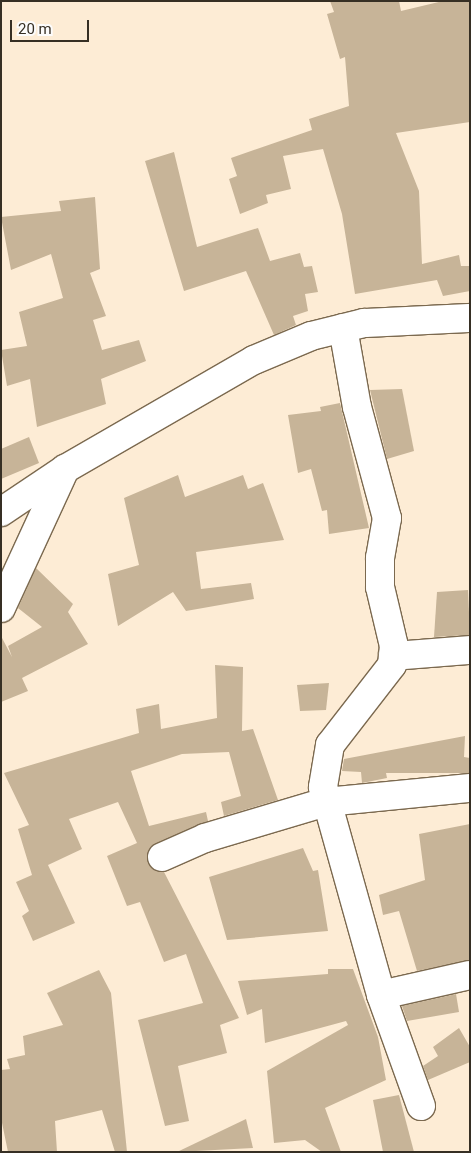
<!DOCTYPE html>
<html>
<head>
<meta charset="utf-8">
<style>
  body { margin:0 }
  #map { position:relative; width:471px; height:1153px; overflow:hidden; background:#fdecd5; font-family:Roboto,sans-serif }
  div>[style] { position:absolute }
  .building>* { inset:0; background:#c7b498 }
  .roads { filter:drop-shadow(1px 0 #7b694f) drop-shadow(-1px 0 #7b694f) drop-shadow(0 1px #7b694f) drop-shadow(0 -1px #7b694f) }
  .minor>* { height:28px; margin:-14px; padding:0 14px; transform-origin:14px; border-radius:14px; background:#fff }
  span { translate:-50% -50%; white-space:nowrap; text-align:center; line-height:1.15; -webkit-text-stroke:5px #fcfcfc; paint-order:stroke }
  .frame { position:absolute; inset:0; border:2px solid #362f24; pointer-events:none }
  .scale { position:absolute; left:10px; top:20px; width:79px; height:22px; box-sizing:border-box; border:2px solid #362f24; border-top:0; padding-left:6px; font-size:15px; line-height:18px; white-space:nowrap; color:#362f24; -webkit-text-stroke:4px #fcfcfc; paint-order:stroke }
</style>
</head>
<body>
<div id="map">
  <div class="building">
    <i style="clip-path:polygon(330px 1px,399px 1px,401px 11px,443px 1px,470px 1px,470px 122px,396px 133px,419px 191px,422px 264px,459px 255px,461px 266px,470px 266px,470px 291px,443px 296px,437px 280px,355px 294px,342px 214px,323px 149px,283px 156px,291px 189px,266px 195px,268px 203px,240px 214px,229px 179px,237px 176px,231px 158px,312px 130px,309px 119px,349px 106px,345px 57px,340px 59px,327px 14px,334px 12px)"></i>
    <i style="clip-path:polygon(174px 152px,197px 247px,258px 228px,270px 261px,300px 253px,304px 267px,312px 266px,318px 292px,305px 294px,308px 311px,293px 316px,296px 325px,274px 335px,246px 271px,184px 291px,145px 161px)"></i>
    <i style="clip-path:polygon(95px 197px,100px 269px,90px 273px,106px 316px,93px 320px,102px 350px,139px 340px,146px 361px,101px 379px,106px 404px,37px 427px,30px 379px,7px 386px,1px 350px,27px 346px,19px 312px,63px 298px,51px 254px,11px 270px,1px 217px,61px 211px,59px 201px)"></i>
    <i style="clip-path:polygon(402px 389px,414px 451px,387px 459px,370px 390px)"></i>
    <i style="clip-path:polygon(340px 403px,369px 528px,329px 534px,327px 510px,322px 511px,311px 469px,298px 473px,288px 415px,321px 411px,320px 407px)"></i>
    <i style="clip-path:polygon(29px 437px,39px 463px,1px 479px,1px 449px)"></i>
    <i style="clip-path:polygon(178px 475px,185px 497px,243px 475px,248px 489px,263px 483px,284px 540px,196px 552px,201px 589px,251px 583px,254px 599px,186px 611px,173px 592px,118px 626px,108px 574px,139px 565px,124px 498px)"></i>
    <i style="clip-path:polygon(36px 568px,73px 604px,68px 612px,88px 644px,22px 678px,28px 691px,1px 702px,1px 636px,12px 657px,8px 646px,42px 627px,18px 608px)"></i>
    <i style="clip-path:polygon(468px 590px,470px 635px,434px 637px,437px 592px)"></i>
    <i style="clip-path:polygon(215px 665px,243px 667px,242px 731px,253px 729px,278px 800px,224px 816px,221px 802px,241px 796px,229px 752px,182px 754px,131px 771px,149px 826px,206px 812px,208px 821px,150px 847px,148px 863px,164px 872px,239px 1018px,220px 1025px,227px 1053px,178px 1066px,189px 1121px,165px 1126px,138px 1020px,203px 1003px,186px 954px,164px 962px,140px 902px,127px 906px,107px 856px,137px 843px,118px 802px,69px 819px,82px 849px,48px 865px,75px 923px,33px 941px,22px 916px,29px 911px,16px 882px,32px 875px,18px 829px,29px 825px,4px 773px,139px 733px,136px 709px,159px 704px,161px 729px,217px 718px)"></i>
    <i style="clip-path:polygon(329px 683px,326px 710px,300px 711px,297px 685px)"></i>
    <i style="clip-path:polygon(465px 736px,464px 757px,470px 758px,470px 773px,386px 773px,387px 778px,362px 783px,361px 772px,342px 771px,344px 759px)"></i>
    <i style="clip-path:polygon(470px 824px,470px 960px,417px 971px,399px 911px,383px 915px,379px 895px,425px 880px,419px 834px)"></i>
    <i style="clip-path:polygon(303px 848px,313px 871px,318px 870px,328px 931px,227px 940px,209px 877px)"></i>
    <i style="clip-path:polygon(328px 969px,353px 969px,378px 1037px,386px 1080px,325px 1108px,341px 1152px,322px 1152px,305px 1140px,274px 1143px,267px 1071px,348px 1025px,346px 1021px,265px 1043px,262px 1009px,247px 1015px,238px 981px,328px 974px)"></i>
    <i style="clip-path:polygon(99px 970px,111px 993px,127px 1152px,115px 1152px,102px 1110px,55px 1121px,57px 1152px,8px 1152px,1px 1118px,1px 1070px,10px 1069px,7px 1059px,25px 1055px,23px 1036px,63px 1025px,47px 993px)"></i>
    <i style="clip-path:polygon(456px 994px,459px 1012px,407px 1021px,402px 1006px)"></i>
    <i style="clip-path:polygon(459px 1028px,470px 1047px,470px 1062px,428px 1080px,423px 1066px,438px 1056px,433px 1047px)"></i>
    <i style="clip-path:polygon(399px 1095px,414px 1152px,383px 1152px,373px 1100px)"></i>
    <i style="clip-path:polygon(246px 1119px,253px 1148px,177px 1152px)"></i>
  </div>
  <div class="roads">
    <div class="minor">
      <i style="left:343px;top:328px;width:80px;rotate:80deg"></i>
      <i style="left:357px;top:407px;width:115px;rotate:74.9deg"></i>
      <i style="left:387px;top:518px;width:41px;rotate:99.9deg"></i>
      <i style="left:380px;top:558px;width:29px;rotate:90deg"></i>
      <i style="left:380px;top:587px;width:61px;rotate:76.7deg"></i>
      <i style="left:394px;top:646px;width:19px;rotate:96deg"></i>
      <i style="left:392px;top:665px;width:101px;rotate:127.8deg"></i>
      <i style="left:330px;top:745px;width:43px;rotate:99.5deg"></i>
      <i style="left:323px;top:787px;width:216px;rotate:74.4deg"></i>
      <i style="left:381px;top:995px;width:118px;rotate:70.2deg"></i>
      <i style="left:1px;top:512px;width:77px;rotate:-33.9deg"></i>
      <i style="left:65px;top:469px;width:218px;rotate:-30deg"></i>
      <i style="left:254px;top:360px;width:62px;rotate:-22.8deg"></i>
      <i style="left:311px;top:336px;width:55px;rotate:-13.8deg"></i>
      <i style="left:364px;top:323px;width:106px;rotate:-2.7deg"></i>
      <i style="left:1px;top:608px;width:153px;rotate:-65.3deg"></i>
      <i style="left:393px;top:656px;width:77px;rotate:-4.5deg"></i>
      <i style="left:162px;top:857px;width:47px;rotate:-23.8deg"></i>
      <i style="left:205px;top:838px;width:126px;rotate:-16.6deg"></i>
      <i style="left:326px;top:802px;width:145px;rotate:-5.6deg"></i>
      <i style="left:381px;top:995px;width:91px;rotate:-12.7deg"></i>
    </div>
  </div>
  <div class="frame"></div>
  <div class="scale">20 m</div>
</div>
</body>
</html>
